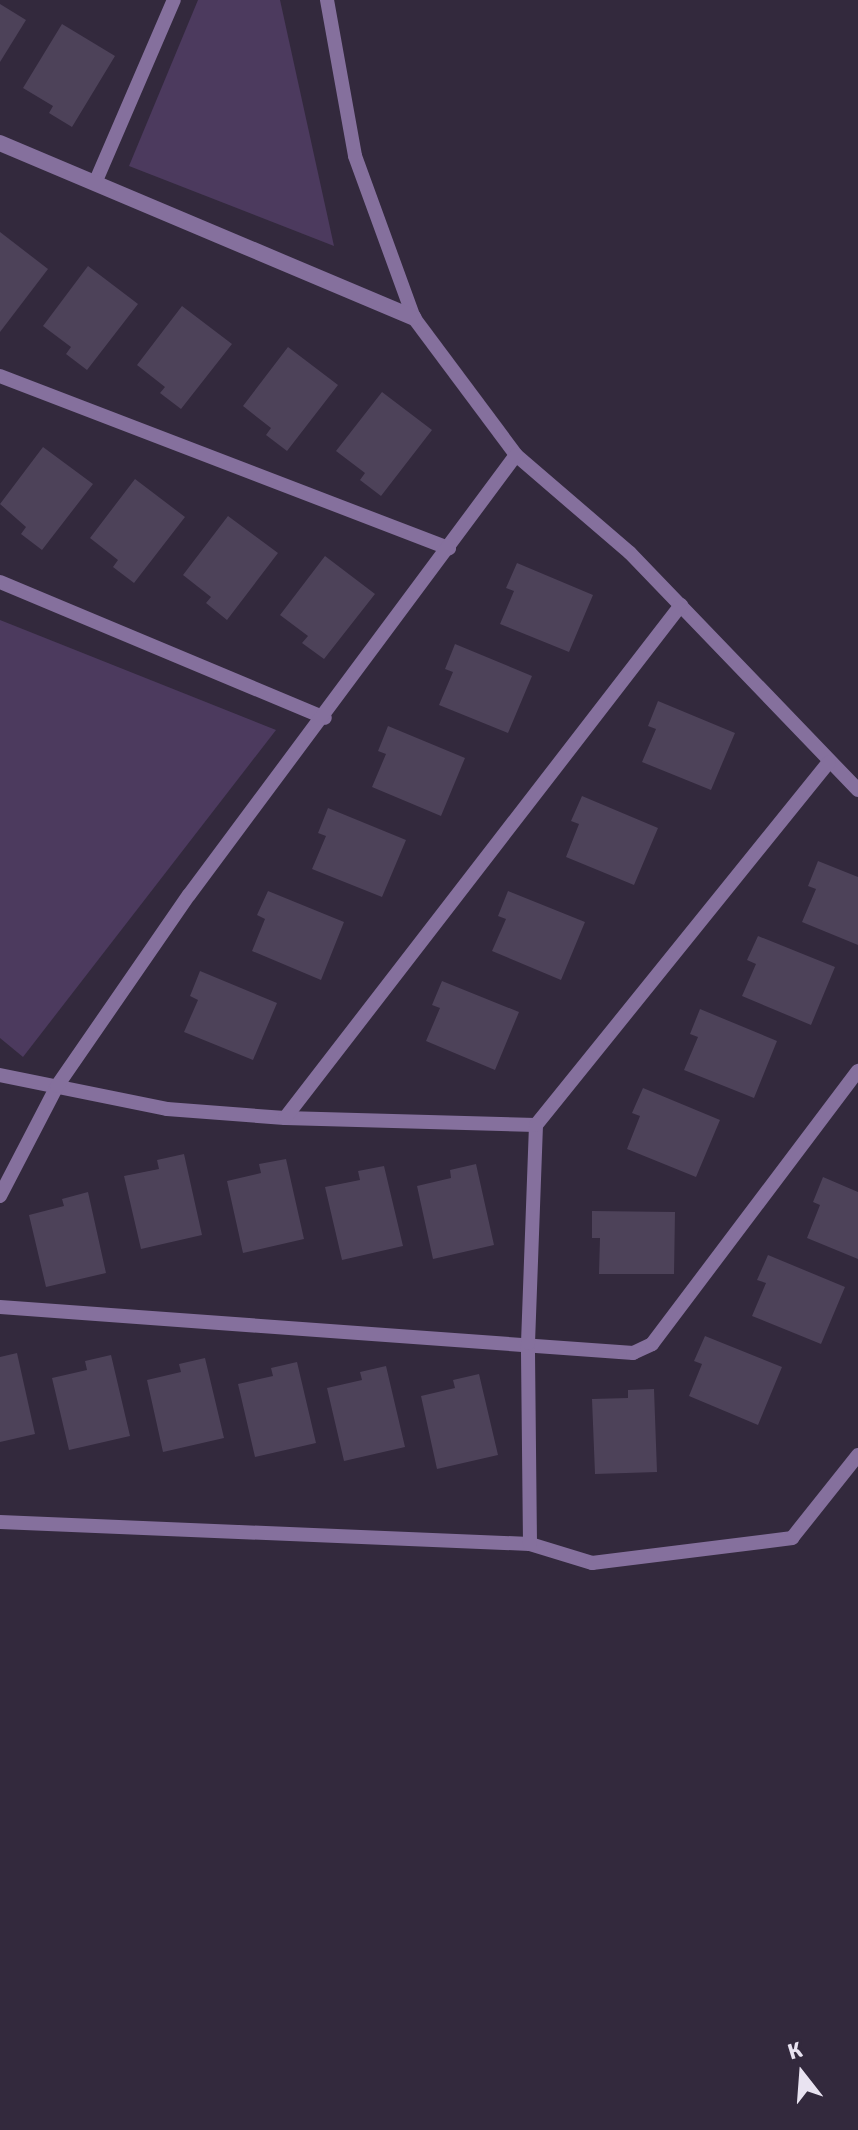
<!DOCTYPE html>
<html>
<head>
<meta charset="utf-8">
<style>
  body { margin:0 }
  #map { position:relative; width:858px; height:2130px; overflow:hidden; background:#33293d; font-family:Signika,sans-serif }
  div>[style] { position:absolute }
  .green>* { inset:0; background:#4c3a5e }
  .building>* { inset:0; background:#4d4259 }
  .service>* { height:14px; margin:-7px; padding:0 7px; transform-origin:7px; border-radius:7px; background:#85709d }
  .minor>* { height:16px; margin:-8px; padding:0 8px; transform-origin:8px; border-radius:8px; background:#85709d }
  span { translate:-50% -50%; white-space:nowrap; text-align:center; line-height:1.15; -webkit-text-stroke:8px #33293d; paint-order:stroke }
  .north { position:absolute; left:762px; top:2034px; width:80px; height:80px; -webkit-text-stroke:6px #33293d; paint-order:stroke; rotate:343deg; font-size:22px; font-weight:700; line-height:32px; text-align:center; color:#e9e3f1 }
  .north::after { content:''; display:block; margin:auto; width:28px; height:36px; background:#e9e3f1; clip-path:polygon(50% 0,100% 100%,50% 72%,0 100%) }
</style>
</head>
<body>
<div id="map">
  <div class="green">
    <i style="clip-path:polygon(198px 0,280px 0,334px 246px,129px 166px)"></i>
    <i style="clip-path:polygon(0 620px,276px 730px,23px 1057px,0 1038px)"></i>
  </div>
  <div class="building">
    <i style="clip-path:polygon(0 4px,26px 20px,0 62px)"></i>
    <i style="clip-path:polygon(62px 24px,115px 56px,72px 127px,49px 113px,53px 106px,23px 88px)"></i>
    <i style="clip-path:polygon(0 232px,48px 269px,0 332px)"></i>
    <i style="clip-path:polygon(88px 266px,138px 304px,87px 370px,66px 354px,71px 347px,43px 326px)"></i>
    <i style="clip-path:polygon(182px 306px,232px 344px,181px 409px,160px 393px,165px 387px,137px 365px)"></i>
    <i style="clip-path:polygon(288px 347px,338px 385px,287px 451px,266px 435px,271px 428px,243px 406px)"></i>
    <i style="clip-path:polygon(382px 392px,432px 430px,381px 496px,360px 480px,365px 473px,336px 451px)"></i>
    <i style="clip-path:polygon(43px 447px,93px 484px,42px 550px,21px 534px,26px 527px,0 504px)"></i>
    <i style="clip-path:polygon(135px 479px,185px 517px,134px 583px,113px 567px,118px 560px,90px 538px)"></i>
    <i style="clip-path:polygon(228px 516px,278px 553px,227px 620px,206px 603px,211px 597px,183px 575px)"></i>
    <i style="clip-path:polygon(325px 556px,375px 594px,324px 659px,302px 643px,308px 636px,280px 615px)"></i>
    <i style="clip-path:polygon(517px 563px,593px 595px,569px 652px,500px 624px,514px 591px,506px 588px)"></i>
    <i style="clip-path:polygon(455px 644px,532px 676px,508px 733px,439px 705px,453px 672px,445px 669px)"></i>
    <i style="clip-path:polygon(658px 701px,735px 733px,711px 790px,642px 762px,656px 729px,648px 726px)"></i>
    <i style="clip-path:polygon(388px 726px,465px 758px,441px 816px,372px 787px,386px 754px,378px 751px)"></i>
    <i style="clip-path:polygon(582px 796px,658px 828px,634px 885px,566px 857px,579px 824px,571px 821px)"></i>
    <i style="clip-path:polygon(328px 808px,406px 840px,382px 897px,312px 869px,326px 836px,318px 833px)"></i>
    <i style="clip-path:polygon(818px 861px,858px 877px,858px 945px,802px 922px,816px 889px,808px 886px)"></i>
    <i style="clip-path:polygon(268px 891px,344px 922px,321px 980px,252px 951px,265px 919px,257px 915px)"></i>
    <i style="clip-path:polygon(508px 891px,585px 922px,561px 980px,492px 951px,506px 919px,498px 916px)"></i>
    <i style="clip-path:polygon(758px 936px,835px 967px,811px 1025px,742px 996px,756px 964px,747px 960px)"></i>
    <i style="clip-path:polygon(200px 971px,277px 1003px,253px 1060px,184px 1032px,198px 1000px,190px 996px)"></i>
    <i style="clip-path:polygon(442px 981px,519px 1012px,495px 1070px,426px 1041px,440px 1008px,432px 1005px)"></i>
    <i style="clip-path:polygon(700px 1009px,777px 1041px,754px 1098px,684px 1070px,698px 1037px,690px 1034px)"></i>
    <i style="clip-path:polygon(643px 1088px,720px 1120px,696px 1177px,627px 1149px,640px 1116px,632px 1113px)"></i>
    <i style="clip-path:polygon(184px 1154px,202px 1235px,141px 1249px,124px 1176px,159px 1169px,157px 1160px)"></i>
    <i style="clip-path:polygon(286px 1159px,304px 1239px,243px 1253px,227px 1181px,261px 1173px,259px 1164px)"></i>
    <i style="clip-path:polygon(476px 1164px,494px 1245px,433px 1259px,417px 1186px,451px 1178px,450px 1170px)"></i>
    <i style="clip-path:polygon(384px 1166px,403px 1246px,342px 1260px,325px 1187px,360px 1180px,358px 1171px)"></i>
    <i style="clip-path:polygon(823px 1177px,858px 1192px,858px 1259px,807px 1238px,820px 1205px,813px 1202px)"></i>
    <i style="clip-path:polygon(88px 1192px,106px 1273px,46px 1287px,29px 1215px,64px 1206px,62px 1199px)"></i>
    <i style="clip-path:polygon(592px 1211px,675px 1212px,674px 1274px,599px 1274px,600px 1238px,592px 1238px)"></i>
    <i style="clip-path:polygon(768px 1255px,845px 1287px,821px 1344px,752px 1316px,766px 1283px,757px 1280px)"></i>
    <i style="clip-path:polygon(705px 1336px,782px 1367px,758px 1425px,689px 1396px,702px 1364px,694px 1361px)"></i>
    <i style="clip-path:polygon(17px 1353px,35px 1434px,0 1442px,0 1357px)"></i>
    <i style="clip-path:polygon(111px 1355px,130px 1436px,69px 1450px,52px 1378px,87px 1370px,85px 1361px)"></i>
    <i style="clip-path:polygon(205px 1358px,224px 1438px,163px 1452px,147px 1380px,181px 1372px,179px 1364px)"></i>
    <i style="clip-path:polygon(297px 1362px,316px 1443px,255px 1457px,238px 1384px,273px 1376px,271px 1368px)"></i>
    <i style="clip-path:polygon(386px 1366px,405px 1447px,344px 1461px,327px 1388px,362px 1380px,360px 1372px)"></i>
    <i style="clip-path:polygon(479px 1374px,498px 1455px,437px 1469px,421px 1396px,455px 1388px,453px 1380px)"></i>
    <i style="clip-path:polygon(654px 1389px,657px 1472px,595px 1474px,592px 1399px,628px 1398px,628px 1390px)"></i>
  </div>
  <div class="service">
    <i style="left:327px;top:0;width:158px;rotate:79.8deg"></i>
    <i style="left:355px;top:156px;width:172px;rotate:70deg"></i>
    <i style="left:414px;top:318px;width:171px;rotate:53.3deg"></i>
    <i style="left:516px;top:455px;width:150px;rotate:40.7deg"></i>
    <i style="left:630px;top:553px;width:329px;rotate:46.1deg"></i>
    <i style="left:95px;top:183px;width:199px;rotate:-66.7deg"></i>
    <i style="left:0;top:376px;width:481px;rotate:21deg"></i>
    <i style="left:0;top:582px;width:352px;rotate:22.7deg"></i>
    <i style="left:0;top:1075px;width:170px;rotate:11.5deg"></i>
    <i style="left:167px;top:1109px;width:118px;rotate:4.4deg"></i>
    <i style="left:285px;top:1118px;width:251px;rotate:1.6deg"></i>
    <i style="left:285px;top:1118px;width:648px;rotate:-52.33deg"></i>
    <i style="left:0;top:1196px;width:124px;rotate:-62.6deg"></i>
    <i style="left:57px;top:1086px;width:232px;rotate:-55.4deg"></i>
    <i style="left:189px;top:895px;width:548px;rotate:-53.38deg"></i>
    <i style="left:0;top:1307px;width:635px;rotate:4.16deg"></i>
    <i style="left:633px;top:1353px;width:21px;rotate:-25deg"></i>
    <i style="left:652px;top:1344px;width:342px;rotate:-53deg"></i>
    <i style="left:0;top:1522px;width:530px;rotate:2.38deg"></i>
    <i style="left:530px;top:1544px;width:65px;rotate:17deg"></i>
    <i style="left:592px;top:1563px;width:202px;rotate:-7.1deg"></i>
    <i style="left:792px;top:1538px;width:106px;rotate:-51.5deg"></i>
    <i style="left:530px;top:1544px;width:201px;rotate:-90.6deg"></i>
    <i style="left:528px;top:1343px;width:218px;rotate:-87.9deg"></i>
    <i style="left:536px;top:1125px;width:466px;rotate:-51.1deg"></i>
  </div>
  <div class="minor">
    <i style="left:0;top:143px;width:449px;rotate:22.9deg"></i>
  </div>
  <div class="north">K</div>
</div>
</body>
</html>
